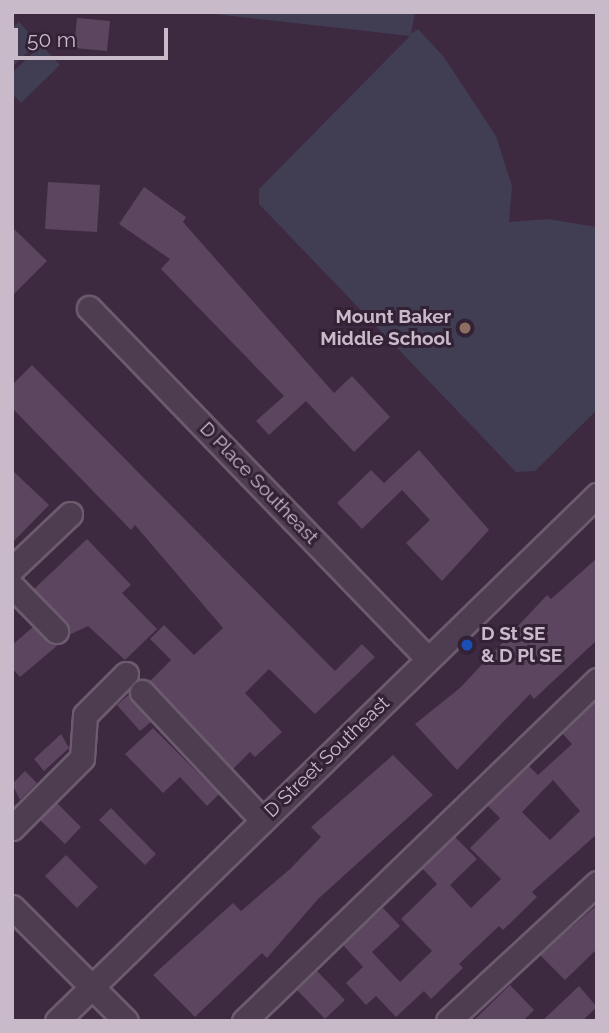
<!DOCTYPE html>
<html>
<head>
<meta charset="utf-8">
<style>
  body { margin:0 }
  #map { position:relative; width:609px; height:1033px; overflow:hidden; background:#3d2940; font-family:Raleway,sans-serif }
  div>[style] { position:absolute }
  .green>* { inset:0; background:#413d53 }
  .building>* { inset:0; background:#5c455f }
  .roads { filter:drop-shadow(2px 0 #6c5b6d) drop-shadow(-2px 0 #6c5b6d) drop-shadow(0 2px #6c5b6d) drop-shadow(0 -2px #6c5b6d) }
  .minor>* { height:23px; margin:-11.5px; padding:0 11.5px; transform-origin:11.5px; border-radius:11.5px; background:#4e3d50 }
  .dots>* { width:19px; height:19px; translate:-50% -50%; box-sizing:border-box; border:4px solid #332135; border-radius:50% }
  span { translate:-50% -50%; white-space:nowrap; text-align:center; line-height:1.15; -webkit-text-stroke:6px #332135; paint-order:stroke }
  .poi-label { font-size:19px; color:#c9baca; font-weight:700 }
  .right { translate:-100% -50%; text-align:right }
  .left { translate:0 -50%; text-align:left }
  .street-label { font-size:19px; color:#c9baca }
  .frame { position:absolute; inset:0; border:14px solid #c9baca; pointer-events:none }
  .scale { position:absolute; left:14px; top:28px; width:154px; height:32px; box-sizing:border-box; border:4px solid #c9baca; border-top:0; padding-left:9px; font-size:21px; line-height:24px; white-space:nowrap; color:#c9baca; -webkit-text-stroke:5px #332135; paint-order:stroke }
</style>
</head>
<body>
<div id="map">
  <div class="green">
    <i style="clip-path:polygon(196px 12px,415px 12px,411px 34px,418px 29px,444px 57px,496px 136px,512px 186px,509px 222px,548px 219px,597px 227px,597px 410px,535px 471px,516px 472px,259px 204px,259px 189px,410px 36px)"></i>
    <i style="clip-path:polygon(19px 22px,38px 42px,12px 67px,12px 28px)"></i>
    <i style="clip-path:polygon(41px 45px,60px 65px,21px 103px,12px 94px,12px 73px)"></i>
  </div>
  <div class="building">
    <i style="clip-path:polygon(77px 18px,110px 21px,107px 51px,74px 48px)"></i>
    <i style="clip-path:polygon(48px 182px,100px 185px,97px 232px,45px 229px)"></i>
    <i style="clip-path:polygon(144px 187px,186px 217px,183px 222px,334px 393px,352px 376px,390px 417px,354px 452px,306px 401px,269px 435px,256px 421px,284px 396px,161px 269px,170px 259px,119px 224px)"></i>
    <i style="clip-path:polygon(12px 227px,47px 261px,12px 296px)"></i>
    <i style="clip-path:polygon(32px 365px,335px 671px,362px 644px,375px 657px,315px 714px,269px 669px,245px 693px,282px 732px,255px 757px,250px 752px,233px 769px,150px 681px,171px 660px,150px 639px,164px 625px,194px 655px,223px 628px,135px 525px,131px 530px,12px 408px,12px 385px)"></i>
    <i style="clip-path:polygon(419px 450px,489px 530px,442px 581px,406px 543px,430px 520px,402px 490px,362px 529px,337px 503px,371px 470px,384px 483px)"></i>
    <i style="clip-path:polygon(12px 470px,49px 505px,12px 543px)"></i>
    <i style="clip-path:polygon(87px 539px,131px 585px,122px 593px,157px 629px,125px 660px,88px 626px,69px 635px,66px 621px,34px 589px)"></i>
    <i style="clip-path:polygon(597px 558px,597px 640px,534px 699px,530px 694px,457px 770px,415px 724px,460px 688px,547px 595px,551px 599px)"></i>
    <i style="clip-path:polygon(33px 627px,58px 645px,20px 677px,12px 668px,12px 645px)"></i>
    <i style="clip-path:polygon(128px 695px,151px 722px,140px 731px,117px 705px)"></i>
    <i style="clip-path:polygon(evenodd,597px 700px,597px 834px,532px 892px,537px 897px,503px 930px,499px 926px,459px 964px,463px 968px,431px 999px,424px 991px,396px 1017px,376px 996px,366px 1005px,346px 983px,363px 967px,343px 945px,383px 908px,400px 926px,372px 952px,400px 982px,432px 951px,401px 919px,437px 884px,422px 868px,455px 837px,477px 859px,450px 885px,471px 908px,501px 879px,470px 848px,500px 818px,487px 805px,529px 766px,538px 775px,572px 744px,562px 733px,597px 700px,553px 780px,580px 811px,550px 840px,522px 812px,553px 780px)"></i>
    <i style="clip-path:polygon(153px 728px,219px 794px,207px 806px,180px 777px,163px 793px,125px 754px)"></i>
    <i style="clip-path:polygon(61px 734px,69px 748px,44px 771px,34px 759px)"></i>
    <i style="clip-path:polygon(393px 755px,433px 795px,318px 899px,267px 958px,262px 953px,195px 1017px,153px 975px,233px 903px,241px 911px,290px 869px,321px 837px,311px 827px)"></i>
    <i style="clip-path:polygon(25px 771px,37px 783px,20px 800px,12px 784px)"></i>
    <i style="clip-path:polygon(57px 803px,81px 827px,65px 844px,40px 820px)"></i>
    <i style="clip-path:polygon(111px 808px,156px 854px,145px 865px,99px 820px)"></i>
    <i style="clip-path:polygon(66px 855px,98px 887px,77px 908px,45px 876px)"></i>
    <i style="clip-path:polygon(597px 905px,597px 949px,565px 980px,540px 955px)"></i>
    <i style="clip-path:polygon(317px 971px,345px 1000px,325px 1019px,297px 990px)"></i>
    <i style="clip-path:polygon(510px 985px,534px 1010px,523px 1021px,473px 1021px)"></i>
    <i style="clip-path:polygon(579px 986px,597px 1007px,582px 1021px,542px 1021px)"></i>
  </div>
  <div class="roads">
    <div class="minor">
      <i style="left:89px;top:308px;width:488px;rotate:46deg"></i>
      <i style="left:12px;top:569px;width:80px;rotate:-43.5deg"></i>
      <i style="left:12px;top:586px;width:63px;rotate:45.6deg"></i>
      <i style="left:142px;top:692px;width:175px;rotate:46.8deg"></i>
      <i style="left:12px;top:828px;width:99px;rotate:-45deg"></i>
      <i style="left:82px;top:758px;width:43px;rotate:-86deg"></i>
      <i style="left:85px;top:715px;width:58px;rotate:-45deg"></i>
      <i style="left:12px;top:907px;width:161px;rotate:45deg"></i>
      <i style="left:57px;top:1021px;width:754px;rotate:-44.25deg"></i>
      <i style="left:244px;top:1021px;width:491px;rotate:-44deg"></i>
      <i style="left:448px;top:1021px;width:203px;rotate:-42.8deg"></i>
    </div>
  </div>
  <div class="dots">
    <i style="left:465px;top:328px;background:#8d6e63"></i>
    <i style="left:467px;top:645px;background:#1a4fb4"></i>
  </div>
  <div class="poi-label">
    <span class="right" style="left:451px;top:328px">Mount Baker<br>Middle School</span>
    <span class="left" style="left:481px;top:645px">D St SE<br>&amp; D Pl SE</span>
  </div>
  <div class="street-label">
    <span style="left:259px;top:483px;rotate:46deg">D Place Southeast</span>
    <span style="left:327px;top:757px;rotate:-44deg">D Street Southeast</span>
  </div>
  <div class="frame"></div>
  <div class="scale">50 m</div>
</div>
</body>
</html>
